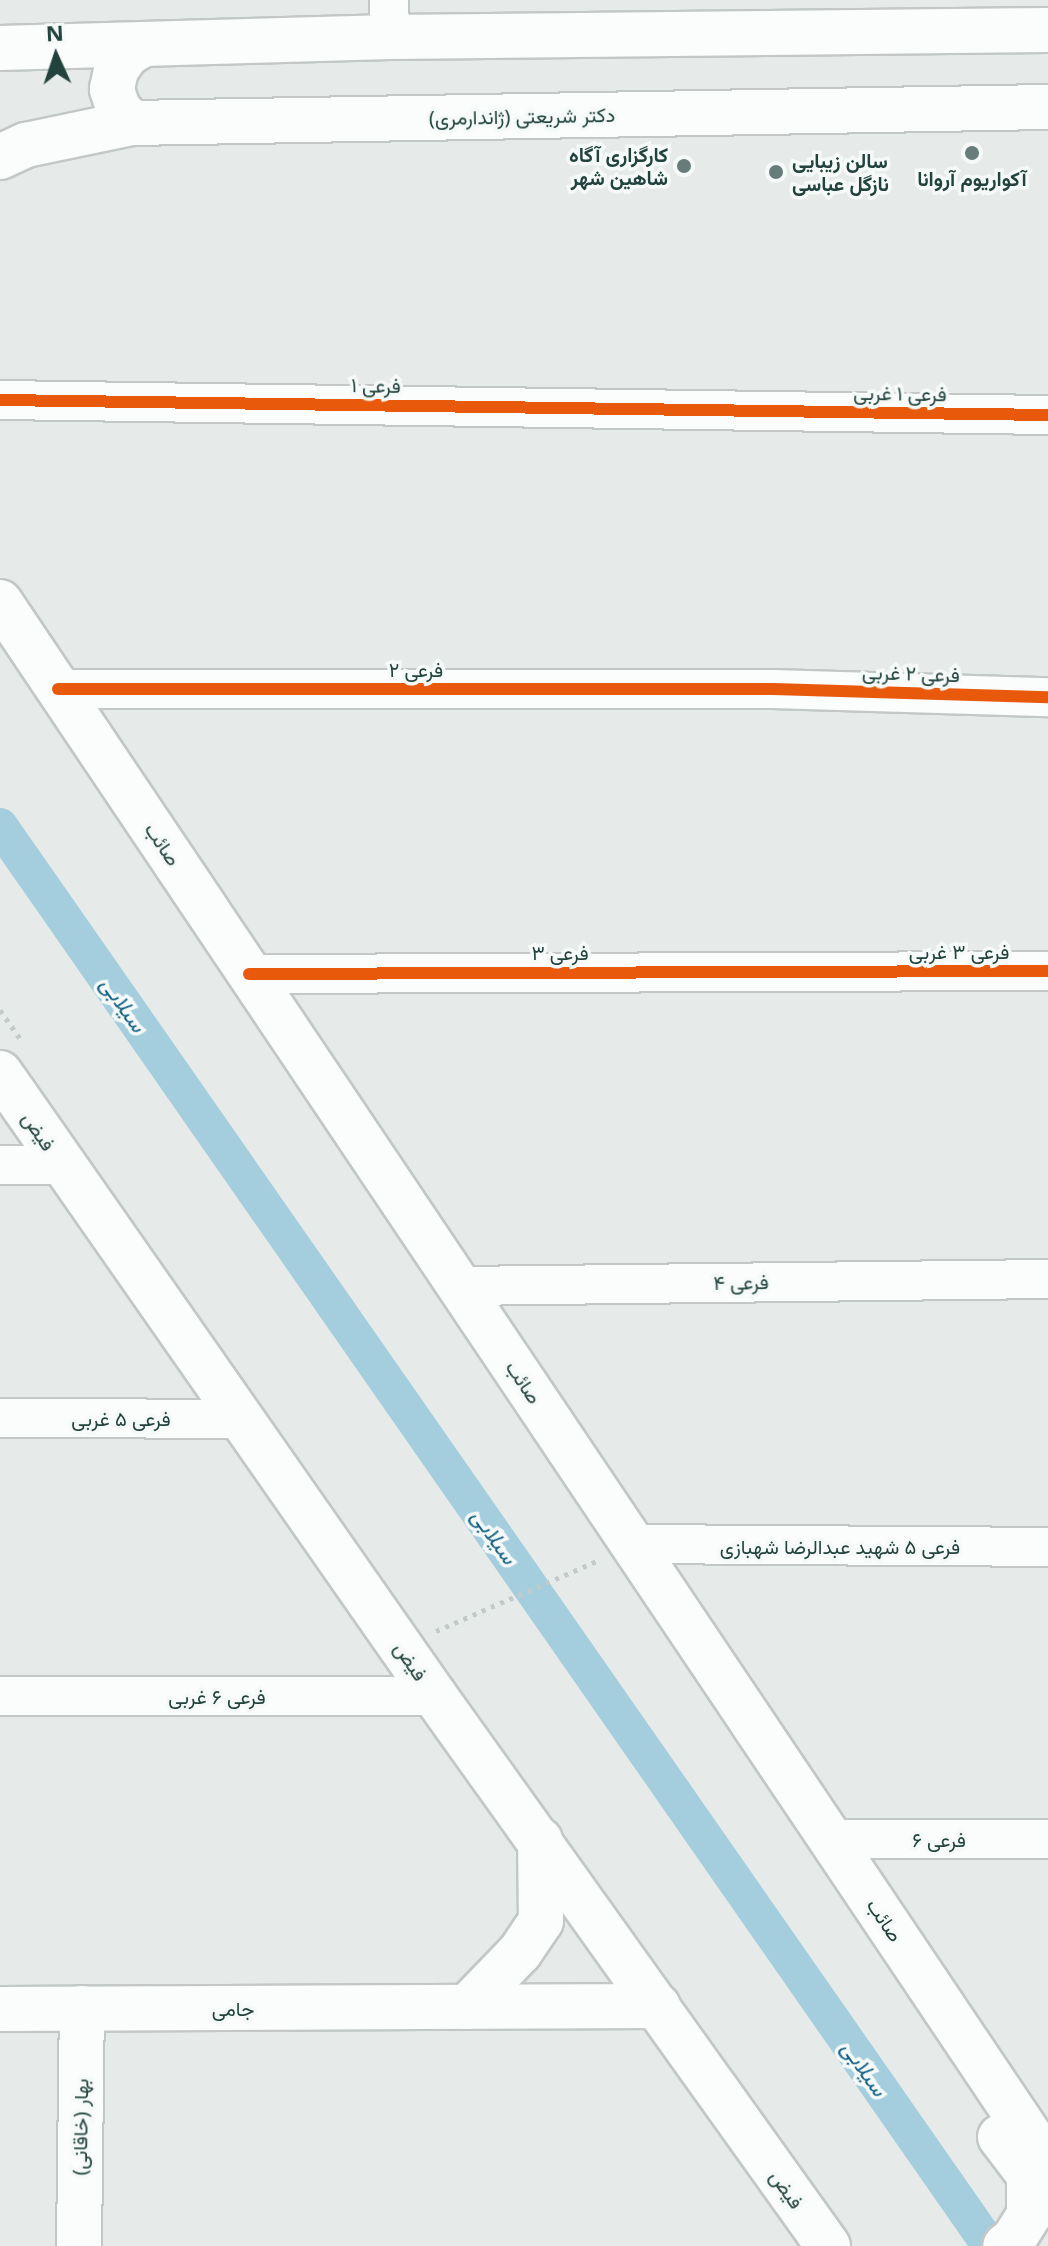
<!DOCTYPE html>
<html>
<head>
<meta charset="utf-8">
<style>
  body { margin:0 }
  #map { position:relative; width:1048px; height:2246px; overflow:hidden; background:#e6ebea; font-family:"Noto Sans",Vazirmatn,sans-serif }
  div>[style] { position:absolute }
  .canal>* { height:36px; margin:-18px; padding:0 18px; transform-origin:18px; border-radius:18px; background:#a4cddd }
  .path>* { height:5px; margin-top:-2.5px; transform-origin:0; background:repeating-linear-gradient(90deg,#c2cbca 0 4px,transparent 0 10px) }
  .roads { filter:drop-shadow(2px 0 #c3c8c7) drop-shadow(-2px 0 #c3c8c7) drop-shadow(0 2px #c3c8c7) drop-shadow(0 -2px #c3c8c7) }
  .minor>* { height:38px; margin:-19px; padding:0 19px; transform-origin:19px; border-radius:19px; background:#fbfcfc }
  .tertiary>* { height:44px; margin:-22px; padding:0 22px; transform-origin:22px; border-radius:22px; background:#fbfcfc }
  .secondary>* { height:44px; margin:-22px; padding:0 22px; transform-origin:22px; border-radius:22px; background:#fbfcfc }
  .cycleway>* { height:12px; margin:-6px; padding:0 6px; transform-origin:6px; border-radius:6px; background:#e8590c }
  .dots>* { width:22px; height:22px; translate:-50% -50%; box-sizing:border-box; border:4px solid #f5faf8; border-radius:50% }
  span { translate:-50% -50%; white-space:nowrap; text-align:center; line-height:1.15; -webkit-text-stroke:7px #f5faf8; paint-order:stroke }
  .street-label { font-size:20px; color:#21423d }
  .poi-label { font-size:20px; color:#21423d; font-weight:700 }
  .right { translate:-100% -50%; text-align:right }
  .left { translate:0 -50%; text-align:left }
  .water-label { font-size:22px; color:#156284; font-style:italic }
  .north { position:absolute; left:16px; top:16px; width:80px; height:80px; -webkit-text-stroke:6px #f5faf8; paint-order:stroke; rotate:357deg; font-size:22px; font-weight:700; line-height:32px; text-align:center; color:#21423d }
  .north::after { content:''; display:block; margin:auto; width:28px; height:36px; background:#21423d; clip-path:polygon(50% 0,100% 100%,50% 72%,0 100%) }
</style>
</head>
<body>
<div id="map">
  <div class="canal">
    <i style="left:0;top:826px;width:1731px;rotate:55.12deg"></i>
  </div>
  <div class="path">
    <i style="left:0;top:1010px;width:35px;rotate:55deg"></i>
    <i style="left:436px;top:1631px;width:178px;rotate:-23.5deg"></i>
  </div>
  <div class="roads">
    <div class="minor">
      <i style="left:389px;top:0;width:37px;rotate:88deg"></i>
      <i style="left:0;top:400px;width:1048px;rotate:0.82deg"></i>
      <i style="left:58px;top:689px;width:715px"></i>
      <i style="left:773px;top:689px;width:275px;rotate:1.7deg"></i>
      <i style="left:249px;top:974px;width:799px;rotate:-0.22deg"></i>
      <i style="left:0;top:1165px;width:61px"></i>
      <i style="left:459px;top:1286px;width:589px;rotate:-0.68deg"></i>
      <i style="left:0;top:1418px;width:243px;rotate:0.2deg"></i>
      <i style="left:632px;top:1544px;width:416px;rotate:0.4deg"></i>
      <i style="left:0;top:1696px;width:435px"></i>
      <i style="left:831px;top:1839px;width:217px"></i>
    </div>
    <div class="tertiary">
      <i style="left:79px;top:2246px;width:238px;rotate:-89.3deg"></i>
    </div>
    <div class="secondary">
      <i style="left:0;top:48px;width:390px;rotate:-1.6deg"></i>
      <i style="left:390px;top:37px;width:658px;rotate:-0.61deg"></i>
      <i style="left:131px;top:123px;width:20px;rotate:-131deg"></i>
      <i style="left:118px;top:108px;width:20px;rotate:-108deg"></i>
      <i style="left:112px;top:89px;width:19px;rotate:-78deg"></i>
      <i style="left:116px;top:70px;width:19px;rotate:-55deg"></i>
      <i style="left:127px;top:54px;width:20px;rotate:-30deg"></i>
      <i style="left:0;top:157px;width:29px;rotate:-25deg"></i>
      <i style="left:26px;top:145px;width:107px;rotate:-11.8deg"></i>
      <i style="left:131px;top:123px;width:917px;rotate:-1deg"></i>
      <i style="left:0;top:602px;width:1880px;rotate:56.12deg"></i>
      <i style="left:0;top:1073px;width:760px;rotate:55.08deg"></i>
      <i style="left:435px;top:1696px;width:676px;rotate:54.45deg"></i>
      <i style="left:467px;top:2007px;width:76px;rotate:-46.1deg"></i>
      <i style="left:520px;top:1952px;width:37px;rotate:-56deg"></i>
      <i style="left:541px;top:1921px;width:81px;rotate:-90.7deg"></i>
      <i style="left:0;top:2009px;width:658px;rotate:-0.26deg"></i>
      <i style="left:1000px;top:2137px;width:48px;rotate:52.7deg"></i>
      <i style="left:1029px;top:2175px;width:40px;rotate:90deg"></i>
      <i style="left:1029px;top:2215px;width:28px;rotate:122deg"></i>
      <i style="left:1014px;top:2239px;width:11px;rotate:142deg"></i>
    </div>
  </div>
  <div class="cycleway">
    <i style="left:0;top:400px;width:1048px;rotate:0.82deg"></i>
    <i style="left:58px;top:689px;width:715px"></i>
    <i style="left:773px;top:689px;width:275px;rotate:1.7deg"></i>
    <i style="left:249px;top:974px;width:799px;rotate:-0.22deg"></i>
  </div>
  <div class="dots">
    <i style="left:972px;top:153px;background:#667d7a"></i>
    <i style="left:684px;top:166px;background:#667d7a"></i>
    <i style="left:776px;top:172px;background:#667d7a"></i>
  </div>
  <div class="street-label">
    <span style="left:522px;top:116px;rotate:-1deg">دکتر شریعتی (ژاندارمری)</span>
    <span style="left:376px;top:385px;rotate:1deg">فرعی ۱</span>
    <span style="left:900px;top:393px;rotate:1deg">فرعی ۱ غربی</span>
    <span style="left:416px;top:669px">فرعی ۲</span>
    <span style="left:911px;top:673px;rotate:2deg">فرعی ۲ غربی</span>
    <span style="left:163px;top:844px;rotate:56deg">صائب</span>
    <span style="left:959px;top:951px">فرعی ۳ غربی</span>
    <span style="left:560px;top:952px">فرعی ۳</span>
    <span style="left:39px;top:1131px;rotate:56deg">فیض</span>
    <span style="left:741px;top:1282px;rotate:-1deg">فرعی ۴</span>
    <span style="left:524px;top:1382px;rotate:56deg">صائب</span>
    <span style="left:121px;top:1418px">فرعی ۵ غربی</span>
    <span style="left:840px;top:1546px">فرعی ۵ شهید عبدالرضا شهبازی</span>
    <span style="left:411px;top:1661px;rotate:56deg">فیض</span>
    <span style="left:217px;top:1696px">فرعی ۶ غربی</span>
    <span style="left:939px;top:1839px">فرعی ۶</span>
    <span style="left:885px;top:1920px;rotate:56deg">صائب</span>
    <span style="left:233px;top:2008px">جامی</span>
    <span style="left:80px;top:2127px;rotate:-89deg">بهار (خاقانی)</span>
    <span style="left:787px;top:2189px;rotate:55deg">فیض</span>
  </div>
  <div class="poi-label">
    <span class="right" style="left:668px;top:166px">کارگزاری آگاه<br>شاهین شهر</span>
    <span class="left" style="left:792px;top:172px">سالن زیبایی<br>نازگل عباسی</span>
    <span style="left:972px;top:178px">آکواریوم آروانا</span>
  </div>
  <div class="water-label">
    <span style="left:124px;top:1004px;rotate:55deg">سیلابی</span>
    <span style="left:495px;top:1536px;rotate:55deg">سیلابی</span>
    <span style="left:865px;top:2068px;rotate:55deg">سیلابی</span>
  </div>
  <div class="north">N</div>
</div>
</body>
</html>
